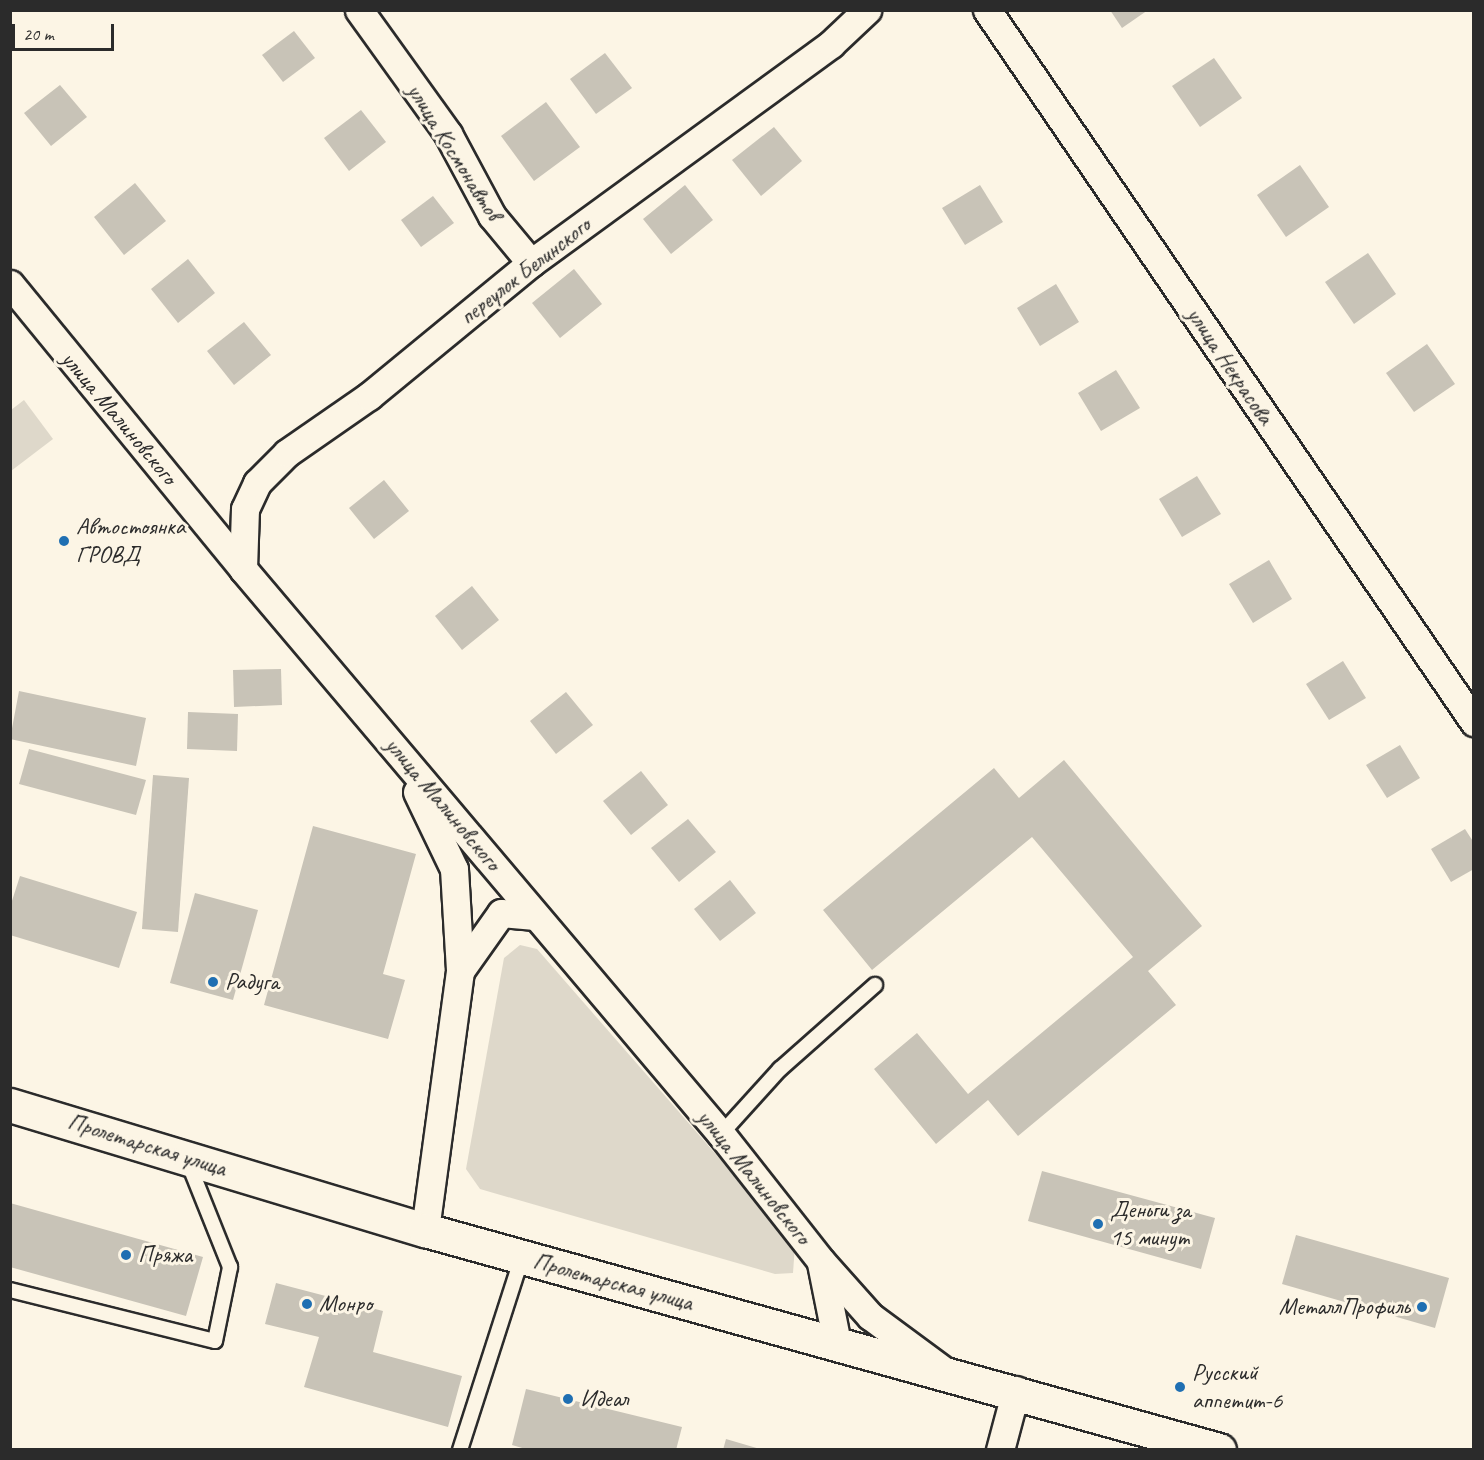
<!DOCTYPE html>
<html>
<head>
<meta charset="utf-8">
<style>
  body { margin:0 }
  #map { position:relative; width:1484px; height:1460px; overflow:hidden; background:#fcf5e5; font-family:Caveat,sans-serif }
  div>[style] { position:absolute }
  .green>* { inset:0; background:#ded8ca }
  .building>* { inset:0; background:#c8c3b7 }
  .roads { filter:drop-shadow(2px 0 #2b2b2b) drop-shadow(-2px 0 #2b2b2b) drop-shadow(0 2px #2b2b2b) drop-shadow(0 -2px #2b2b2b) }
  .service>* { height:14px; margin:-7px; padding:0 7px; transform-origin:7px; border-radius:7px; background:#fcf5e5 }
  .minor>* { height:27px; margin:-13.5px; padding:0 13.5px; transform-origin:13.5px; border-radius:13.5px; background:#fcf5e5 }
  .secondary>* { height:33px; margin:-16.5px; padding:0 16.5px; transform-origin:16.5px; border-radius:16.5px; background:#fcf5e5 }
  .dots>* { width:16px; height:16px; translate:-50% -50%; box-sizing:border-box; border:3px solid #fcf5e5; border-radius:50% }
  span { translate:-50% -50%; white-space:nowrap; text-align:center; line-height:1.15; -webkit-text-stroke:6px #fcf5e5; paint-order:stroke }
  .street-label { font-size:24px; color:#2b2b2b }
  .poi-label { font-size:24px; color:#2b2b2b }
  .left { translate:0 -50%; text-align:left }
  .right { translate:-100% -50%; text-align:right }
  .frame { position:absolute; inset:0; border:12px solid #2b2b2b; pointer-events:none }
  .scale { position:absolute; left:12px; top:24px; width:102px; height:27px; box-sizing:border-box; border:3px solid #2b2b2b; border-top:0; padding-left:8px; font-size:18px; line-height:21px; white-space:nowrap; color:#2b2b2b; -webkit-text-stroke:4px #fcf5e5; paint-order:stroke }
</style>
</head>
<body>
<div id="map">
  <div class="green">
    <i style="clip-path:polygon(24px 400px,53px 439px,11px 471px,11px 410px)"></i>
    <i style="clip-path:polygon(520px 945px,537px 949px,795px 1245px,793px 1273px,775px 1274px,480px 1189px,466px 1169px,504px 958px)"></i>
  </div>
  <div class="building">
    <i style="clip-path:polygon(1110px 10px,1148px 10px,1122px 28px)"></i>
    <i style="clip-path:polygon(294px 31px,315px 58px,283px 82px,262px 55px)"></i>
    <i style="clip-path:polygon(605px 53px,632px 88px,596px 114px,570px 79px)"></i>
    <i style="clip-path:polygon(1214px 58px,1242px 98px,1200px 127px,1172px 86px)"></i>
    <i style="clip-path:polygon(60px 85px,87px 117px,51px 146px,24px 113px)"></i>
    <i style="clip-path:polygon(546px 102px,580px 147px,534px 181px,501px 136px)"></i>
    <i style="clip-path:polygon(361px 110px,386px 142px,349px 171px,324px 138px)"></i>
    <i style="clip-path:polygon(774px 127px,802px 161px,761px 196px,732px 160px)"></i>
    <i style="clip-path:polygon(1300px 165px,1329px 207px,1286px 237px,1257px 195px)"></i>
    <i style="clip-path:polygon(135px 183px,166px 221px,124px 255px,94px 217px)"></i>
    <i style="clip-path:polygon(685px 185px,713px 220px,671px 254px,643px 219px)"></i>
    <i style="clip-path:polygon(980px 185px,1003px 222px,965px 245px,942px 208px)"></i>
    <i style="clip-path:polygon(433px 196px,454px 223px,421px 247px,401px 220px)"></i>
    <i style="clip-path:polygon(1368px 253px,1396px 294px,1354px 324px,1325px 282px)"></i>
    <i style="clip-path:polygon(188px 259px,215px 293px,178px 323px,151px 289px)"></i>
    <i style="clip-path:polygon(574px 269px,602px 304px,560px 338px,532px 303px)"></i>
    <i style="clip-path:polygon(1056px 284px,1079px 322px,1040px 346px,1017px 308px)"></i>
    <i style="clip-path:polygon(244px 322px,271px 355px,234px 385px,207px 351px)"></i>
    <i style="clip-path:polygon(1427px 344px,1455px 384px,1414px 412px,1386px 373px)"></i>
    <i style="clip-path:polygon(1116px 370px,1140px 408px,1101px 431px,1078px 393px)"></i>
    <i style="clip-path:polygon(1197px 476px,1221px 514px,1182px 537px,1159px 499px)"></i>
    <i style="clip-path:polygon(384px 480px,409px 511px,374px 539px,349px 508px)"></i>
    <i style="clip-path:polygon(1269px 560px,1292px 599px,1253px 623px,1229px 584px)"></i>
    <i style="clip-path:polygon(472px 586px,499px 620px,462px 650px,435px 616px)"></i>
    <i style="clip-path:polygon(1343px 661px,1366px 698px,1329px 720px,1306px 684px)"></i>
    <i style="clip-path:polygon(281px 669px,282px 705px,234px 707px,233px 670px)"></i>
    <i style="clip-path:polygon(19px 691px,146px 718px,136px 766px,10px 739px)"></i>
    <i style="clip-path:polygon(566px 692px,593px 725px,556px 754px,530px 721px)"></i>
    <i style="clip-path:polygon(188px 712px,238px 714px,237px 751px,187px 749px)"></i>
    <i style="clip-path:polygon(1400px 745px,1420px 778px,1387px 798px,1366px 765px)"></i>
    <i style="clip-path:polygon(29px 749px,146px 780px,136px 815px,19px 784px)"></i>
    <i style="clip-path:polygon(1064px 760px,1202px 926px,1148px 971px,1176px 1005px,1018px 1136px,988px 1100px,936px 1144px,874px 1069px,917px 1033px,968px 1094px,1133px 957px,1032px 837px,872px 970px,823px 910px,994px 768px,1019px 798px)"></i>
    <i style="clip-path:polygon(641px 771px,668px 805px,631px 835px,603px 801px)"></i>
    <i style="clip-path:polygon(153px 775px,189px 778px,178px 932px,142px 929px)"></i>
    <i style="clip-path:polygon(688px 819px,716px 852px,679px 882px,651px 848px)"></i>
    <i style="clip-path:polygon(313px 826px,416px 854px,383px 974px,405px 980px,388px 1039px,264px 1005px)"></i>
    <i style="clip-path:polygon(1465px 829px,1474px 843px,1474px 869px,1451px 882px,1431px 849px)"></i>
    <i style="clip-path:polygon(20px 876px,137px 912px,119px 968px,10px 935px,10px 907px)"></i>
    <i style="clip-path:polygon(730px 880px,756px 913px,720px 941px,694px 909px)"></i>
    <i style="clip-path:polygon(195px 893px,258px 910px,233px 1000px,170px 983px)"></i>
    <i style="clip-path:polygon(1042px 1171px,1215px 1218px,1201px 1269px,1028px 1221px)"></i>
    <i style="clip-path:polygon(10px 1203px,203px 1257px,186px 1316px,10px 1267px)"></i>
    <i style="clip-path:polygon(1296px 1235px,1449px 1278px,1435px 1328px,1282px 1284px)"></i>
    <i style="clip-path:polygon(276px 1283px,383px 1311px,373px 1352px,462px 1376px,448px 1427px,304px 1387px,319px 1337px,265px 1324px)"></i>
    <i style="clip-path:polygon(526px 1389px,682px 1427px,676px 1450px,529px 1450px,512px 1445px)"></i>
    <i style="clip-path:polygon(726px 1439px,760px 1449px,760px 1450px,723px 1450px)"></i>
  </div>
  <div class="roads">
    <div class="service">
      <i style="left:721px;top:1134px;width:88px;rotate:-47.8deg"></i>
      <i style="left:780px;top:1069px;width:127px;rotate:-41.5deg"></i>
      <i style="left:10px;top:1290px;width:211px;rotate:14deg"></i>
      <i style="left:215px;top:1341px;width:76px;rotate:-78.5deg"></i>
      <i style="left:230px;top:1267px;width:113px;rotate:-111.8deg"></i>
      <i style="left:460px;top:1450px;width:203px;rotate:-72.2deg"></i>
    </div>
    <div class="minor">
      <i style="left:359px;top:10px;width:153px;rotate:54.3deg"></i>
      <i style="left:448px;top:134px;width:93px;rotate:61.8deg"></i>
      <i style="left:492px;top:216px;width:61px;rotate:50.3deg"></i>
      <i style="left:987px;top:10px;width:863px;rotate:55.63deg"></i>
      <i style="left:10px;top:284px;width:368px;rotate:50.7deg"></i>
      <i style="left:243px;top:569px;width:740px;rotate:49.77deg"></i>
      <i style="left:721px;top:1134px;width:162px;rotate:51.8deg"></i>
      <i style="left:821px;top:1261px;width:74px;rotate:48.3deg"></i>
      <i style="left:870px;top:1316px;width:91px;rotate:36.5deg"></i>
      <i style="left:243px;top:569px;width:60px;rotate:-88.1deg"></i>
      <i style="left:245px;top:509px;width:29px;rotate:-65deg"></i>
      <i style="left:257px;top:483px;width:42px;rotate:-45deg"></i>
      <i style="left:287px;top:453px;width:100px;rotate:-34.8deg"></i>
      <i style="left:369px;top:396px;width:210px;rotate:-39.4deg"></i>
      <i style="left:531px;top:263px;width:371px;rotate:-36.1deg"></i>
      <i style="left:831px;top:44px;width:50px;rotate:-43.4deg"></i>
      <i style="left:417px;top:792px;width:85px;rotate:64.3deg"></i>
      <i style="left:454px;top:869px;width:102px;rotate:86.6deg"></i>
      <i style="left:460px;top:971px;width:261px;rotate:97.7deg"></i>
      <i style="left:460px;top:971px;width:71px;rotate:-54.7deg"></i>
      <i style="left:501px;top:913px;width:34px;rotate:5deg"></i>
      <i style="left:821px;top:1263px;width:82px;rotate:78.7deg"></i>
      <i style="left:1000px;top:1450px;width:62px;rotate:-75.1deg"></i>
    </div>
    <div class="secondary">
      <i style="left:10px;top:1105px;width:433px;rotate:16.8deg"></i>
      <i style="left:425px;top:1230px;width:824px;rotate:15.49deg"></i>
    </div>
  </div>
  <div class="dots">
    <i style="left:64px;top:541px;background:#1f6fb2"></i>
    <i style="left:213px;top:982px;background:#1f6fb2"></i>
    <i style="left:1098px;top:1224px;background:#1f6fb2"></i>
    <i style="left:126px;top:1255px;background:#1f6fb2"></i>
    <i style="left:307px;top:1304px;background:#1f6fb2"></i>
    <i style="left:1422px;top:1307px;background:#1f6fb2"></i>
    <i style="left:1180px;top:1387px;background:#1f6fb2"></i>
    <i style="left:568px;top:1399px;background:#1f6fb2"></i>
  </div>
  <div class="street-label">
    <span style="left:454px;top:152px;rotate:58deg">улица Космонавтов</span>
    <span style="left:525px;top:271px;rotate:-38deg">переулок Белинского</span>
    <span style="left:1230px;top:366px;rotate:56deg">улица Некрасова</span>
    <span style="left:119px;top:418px;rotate:50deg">улица Малиновского</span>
    <span style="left:443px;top:804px;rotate:50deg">улица Малиновского</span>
    <span style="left:147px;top:1145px;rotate:17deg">Пролетарская улица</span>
    <span style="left:754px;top:1177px;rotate:51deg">улица Малиновского</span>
    <span style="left:613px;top:1282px;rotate:15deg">Пролетарская улица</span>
  </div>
  <div class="poi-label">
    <span class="left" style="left:76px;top:541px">Автостоянка<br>ГРОВД</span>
    <span class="left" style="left:225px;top:982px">Радуга</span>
    <span class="left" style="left:1110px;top:1224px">Деньги за<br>15 минут</span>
    <span class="left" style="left:138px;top:1255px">Пряжа</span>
    <span class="left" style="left:319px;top:1304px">Монро</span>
    <span class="right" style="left:1410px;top:1307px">МеталлПрофиль</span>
    <span class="left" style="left:1192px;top:1387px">Русский<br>аппетит-6</span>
    <span class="left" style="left:580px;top:1399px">Идеал</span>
  </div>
  <div class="frame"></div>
  <div class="scale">20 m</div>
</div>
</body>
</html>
